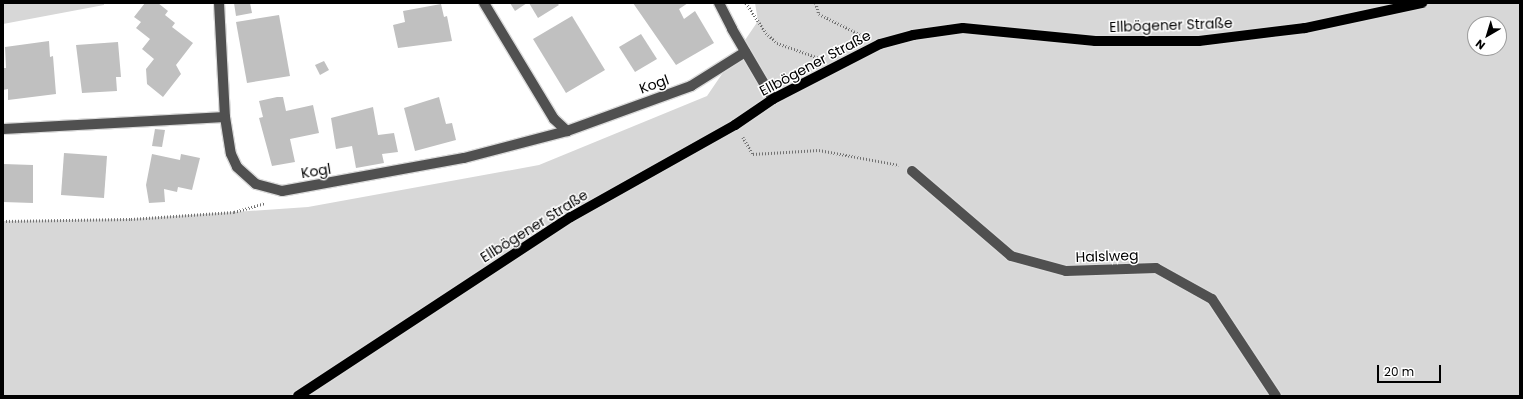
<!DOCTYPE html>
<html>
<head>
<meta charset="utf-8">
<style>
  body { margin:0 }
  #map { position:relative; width:1523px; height:399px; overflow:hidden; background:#fff; font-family:Poppins,sans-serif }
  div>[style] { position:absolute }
  .green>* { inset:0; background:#d7d7d7 }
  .building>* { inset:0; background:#c0c0c0 }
  .path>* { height:2.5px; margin-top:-1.25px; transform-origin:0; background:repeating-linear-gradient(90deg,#727272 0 1px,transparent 0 3px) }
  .roads { filter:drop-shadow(1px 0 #dbdbdb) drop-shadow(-1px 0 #dbdbdb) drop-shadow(0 1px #dbdbdb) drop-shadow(0 -1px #dbdbdb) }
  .minor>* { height:10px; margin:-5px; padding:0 5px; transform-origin:5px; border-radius:5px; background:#505050 }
  .major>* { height:10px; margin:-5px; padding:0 5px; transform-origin:5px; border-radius:5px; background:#000 }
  span { translate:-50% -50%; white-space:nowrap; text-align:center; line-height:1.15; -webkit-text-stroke:3px #fff; paint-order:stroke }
  .street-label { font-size:14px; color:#000 }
  .frame { position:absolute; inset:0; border:4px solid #000; pointer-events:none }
  .north { position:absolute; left:1467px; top:16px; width:40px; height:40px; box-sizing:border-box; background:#fff; border:1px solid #999; border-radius:50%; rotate:218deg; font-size:11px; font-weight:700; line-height:16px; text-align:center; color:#000 }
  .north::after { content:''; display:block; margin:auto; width:14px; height:18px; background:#000; clip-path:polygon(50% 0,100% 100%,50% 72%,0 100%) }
  .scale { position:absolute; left:1377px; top:365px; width:64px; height:18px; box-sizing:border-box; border:2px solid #000; border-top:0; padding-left:5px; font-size:12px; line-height:14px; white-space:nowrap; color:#000; -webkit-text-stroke:3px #fff; paint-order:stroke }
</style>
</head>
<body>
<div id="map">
  <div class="green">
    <i style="clip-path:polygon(3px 3px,104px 3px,104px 5px,3px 24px)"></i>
    <i style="clip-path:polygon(evenodd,755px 3px,1520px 3px,1520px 396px,3px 396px,3px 221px,131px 219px,308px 207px,539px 165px,707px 96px,758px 21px,755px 3px,1475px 24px,1499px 24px,1499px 48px,1475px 48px,1475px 24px)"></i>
  </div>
  <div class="building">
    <i style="clip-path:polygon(145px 3px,158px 3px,168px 11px,165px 15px,175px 23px,172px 27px,193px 43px,176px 65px,181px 74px,163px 97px,147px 84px,146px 69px,154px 59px,142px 49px,150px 39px,136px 28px,141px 22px,134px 17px)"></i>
    <i style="clip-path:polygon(234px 3px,250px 3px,252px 13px,236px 16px)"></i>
    <i style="clip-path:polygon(510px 3px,527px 3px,515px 11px)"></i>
    <i style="clip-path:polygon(529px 3px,557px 3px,559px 5px,538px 18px)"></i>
    <i style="clip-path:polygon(633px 3px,688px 3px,679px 9px,684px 19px,695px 11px,714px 43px,676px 65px)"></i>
    <i style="clip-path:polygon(441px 4px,444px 17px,447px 16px,452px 41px,398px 48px,393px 25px,405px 22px,403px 11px)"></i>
    <i style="clip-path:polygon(279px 15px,290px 76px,247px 83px,236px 22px)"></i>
    <i style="clip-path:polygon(572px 16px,605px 70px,566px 93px,533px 39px)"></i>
    <i style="clip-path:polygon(641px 34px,657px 59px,635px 72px,619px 47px)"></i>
    <i style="clip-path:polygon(49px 41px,50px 57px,53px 56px,56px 94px,8px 100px,8px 89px,3px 90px,3px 68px,6px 68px,5px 47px)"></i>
    <i style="clip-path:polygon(118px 42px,121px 77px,116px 77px,117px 91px,82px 93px,76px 45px)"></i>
    <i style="clip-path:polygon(324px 61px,329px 70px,320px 75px,315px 65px)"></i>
    <i style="clip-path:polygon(277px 97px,283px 97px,286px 111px,313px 105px,319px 133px,290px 139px,295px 162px,272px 166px,259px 118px,263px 117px,259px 101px)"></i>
    <i style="clip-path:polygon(439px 97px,446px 124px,452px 123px,456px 140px,415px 151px,404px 108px)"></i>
    <i style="clip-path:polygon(373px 107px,378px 135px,394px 133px,398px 152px,382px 154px,384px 163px,356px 168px,352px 146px,336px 149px,331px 118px)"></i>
    <i style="clip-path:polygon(155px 129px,165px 130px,162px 147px,152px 146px)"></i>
    <i style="clip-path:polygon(64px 153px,107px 156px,104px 198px,61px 195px)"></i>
    <i style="clip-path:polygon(152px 154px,180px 160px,181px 154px,200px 158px,192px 190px,178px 187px,177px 192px,164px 189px,165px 202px,149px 203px,146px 185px)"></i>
    <i style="clip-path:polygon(3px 164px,33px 165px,33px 203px,3px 202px)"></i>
  </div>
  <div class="path">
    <i style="left:746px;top:3px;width:36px;rotate:56deg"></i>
    <i style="left:766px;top:33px;width:15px;rotate:42deg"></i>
    <i style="left:777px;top:43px;width:45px;rotate:19.7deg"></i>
    <i style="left:816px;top:3px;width:11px;rotate:75deg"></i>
    <i style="left:819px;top:14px;width:49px;rotate:26.6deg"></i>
    <i style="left:743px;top:137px;width:20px;rotate:60deg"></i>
    <i style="left:753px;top:154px;width:66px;rotate:-3.5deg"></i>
    <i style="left:819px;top:150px;width:81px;rotate:10.6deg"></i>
    <i style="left:3px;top:221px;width:128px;rotate:-0.9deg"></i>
    <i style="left:131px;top:219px;width:103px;rotate:-3.9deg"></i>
    <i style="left:234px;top:212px;width:32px;rotate:-16deg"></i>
  </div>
  <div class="roads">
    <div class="minor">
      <i style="left:219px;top:3px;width:114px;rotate:87deg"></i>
      <i style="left:225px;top:117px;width:37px;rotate:81deg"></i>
      <i style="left:231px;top:154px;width:14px;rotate:65deg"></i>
      <i style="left:237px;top:167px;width:25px;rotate:42deg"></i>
      <i style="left:256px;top:184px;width:27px;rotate:15deg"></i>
      <i style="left:282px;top:191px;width:185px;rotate:-10.3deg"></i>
      <i style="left:464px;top:158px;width:106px;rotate:-14.7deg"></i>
      <i style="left:567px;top:131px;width:132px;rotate:-19.9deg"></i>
      <i style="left:691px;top:86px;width:64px;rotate:-32.2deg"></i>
      <i style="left:484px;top:3px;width:135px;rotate:58.9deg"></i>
      <i style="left:554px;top:119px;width:18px;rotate:43deg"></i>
      <i style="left:719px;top:3px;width:29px;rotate:63deg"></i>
      <i style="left:732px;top:29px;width:81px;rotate:59.6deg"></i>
      <i style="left:3px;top:129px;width:222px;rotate:-3.1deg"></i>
      <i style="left:912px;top:171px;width:130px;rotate:40.6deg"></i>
      <i style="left:1011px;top:256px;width:57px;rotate:15.3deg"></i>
      <i style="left:1066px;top:271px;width:90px;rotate:-1.9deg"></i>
      <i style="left:1156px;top:268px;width:64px;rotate:29deg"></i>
      <i style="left:1212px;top:299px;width:116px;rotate:56.6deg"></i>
    </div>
    <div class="major">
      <i style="left:298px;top:396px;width:326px;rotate:-33.3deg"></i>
      <i style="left:571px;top:217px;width:188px;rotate:-29.3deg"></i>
      <i style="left:735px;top:125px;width:46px;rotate:-34.4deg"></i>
      <i style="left:773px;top:99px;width:120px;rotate:-27.2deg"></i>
      <i style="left:880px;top:44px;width:34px;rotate:-15deg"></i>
      <i style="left:913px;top:35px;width:50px;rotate:-8deg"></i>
      <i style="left:963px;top:28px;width:133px;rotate:5.6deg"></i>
      <i style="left:1095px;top:41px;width:104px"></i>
      <i style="left:1199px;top:41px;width:107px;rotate:-7deg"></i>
      <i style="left:1305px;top:28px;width:120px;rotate:-12.1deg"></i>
    </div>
  </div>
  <div class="street-label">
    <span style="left:1171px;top:25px;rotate:-2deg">Ellbögener Straße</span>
    <span style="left:815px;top:63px;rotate:-28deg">Ellbögener Straße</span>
    <span style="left:654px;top:84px;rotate:-20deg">Kogl</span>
    <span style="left:316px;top:171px;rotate:-9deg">Kogl</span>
    <span style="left:534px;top:226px;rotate:-32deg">Ellbögener Straße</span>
    <span style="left:1107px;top:256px;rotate:-2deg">Halslweg</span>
  </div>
  <div class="frame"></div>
  <div class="north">N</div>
  <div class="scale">20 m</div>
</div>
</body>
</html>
